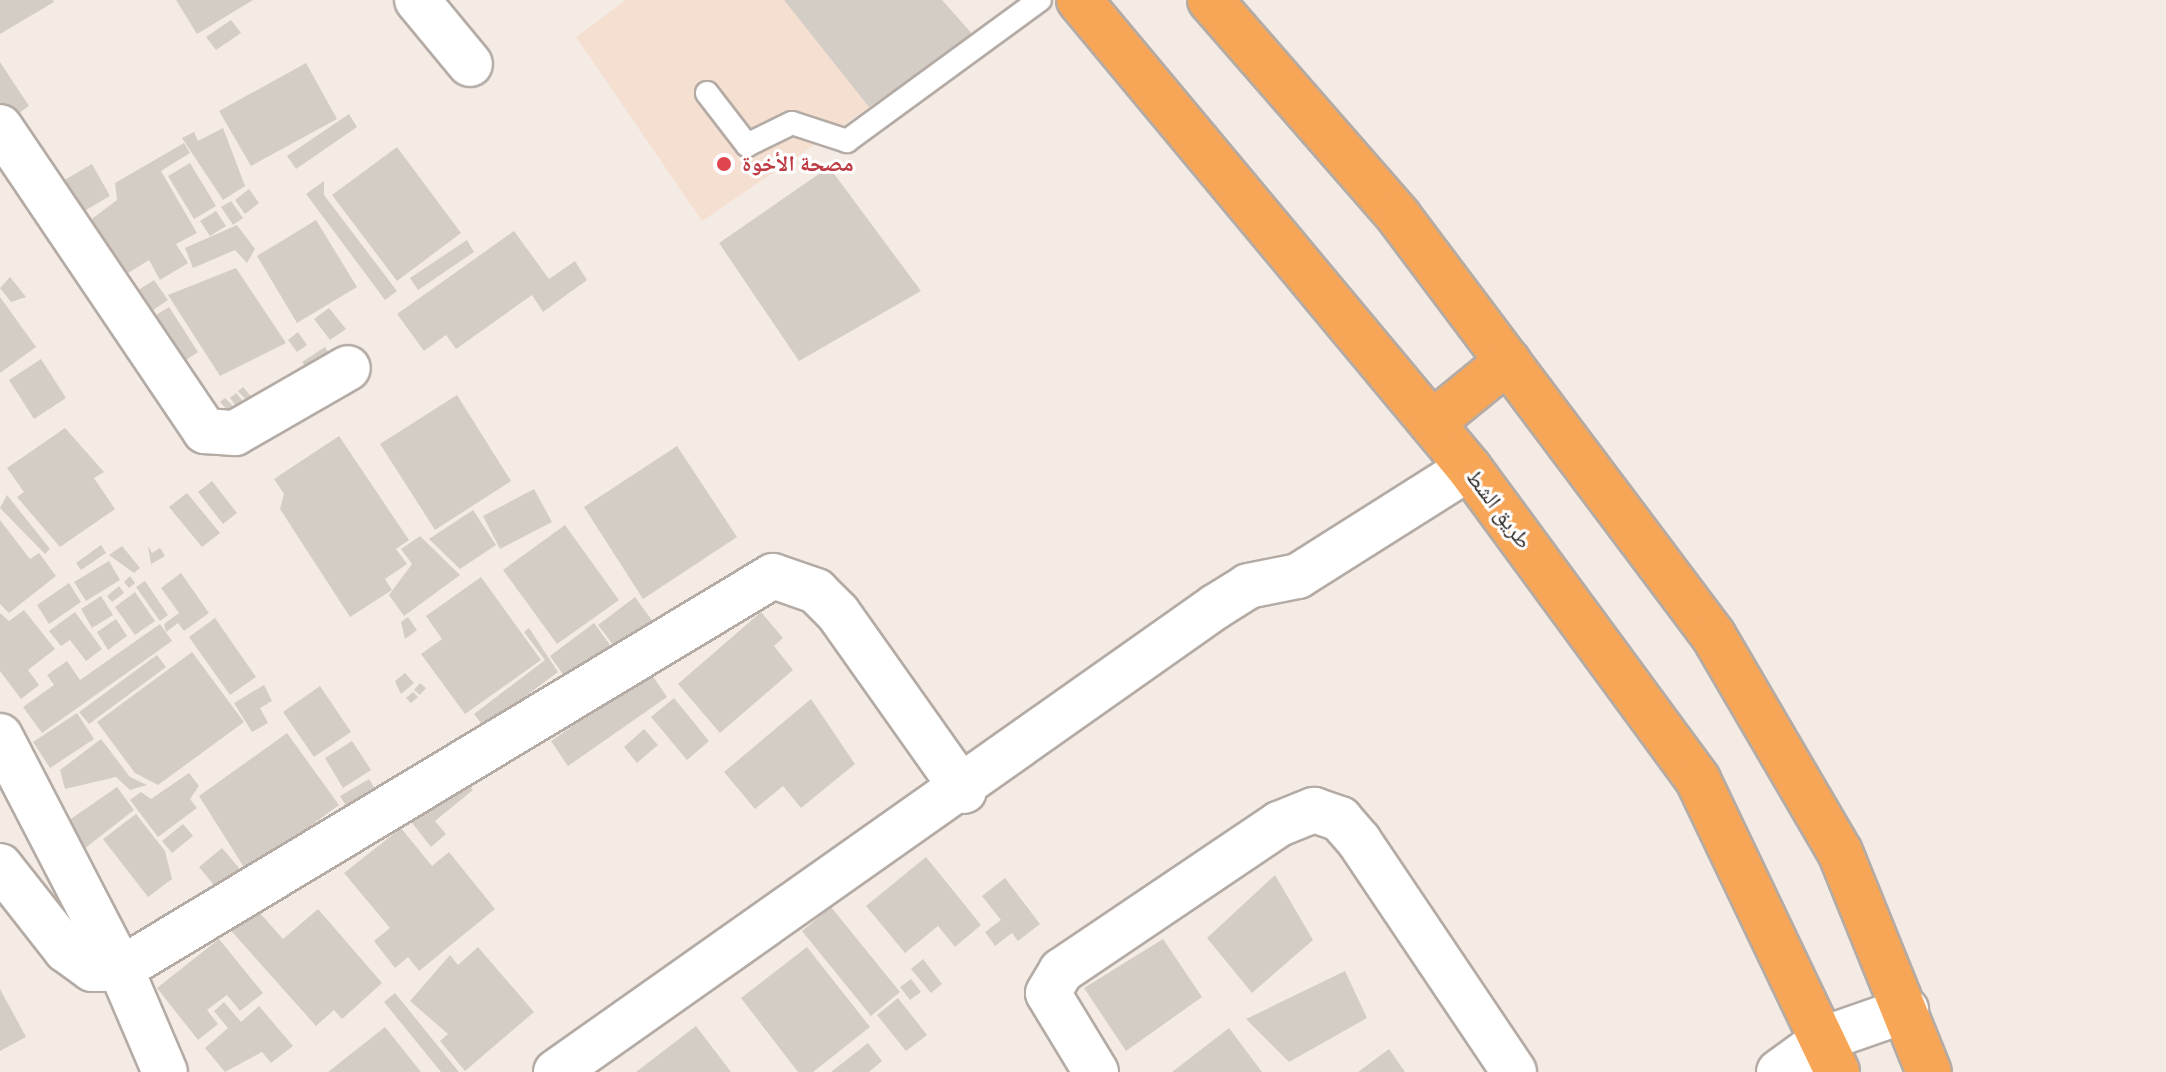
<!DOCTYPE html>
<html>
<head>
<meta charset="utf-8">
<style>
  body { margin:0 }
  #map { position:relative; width:2166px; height:1072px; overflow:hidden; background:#f5ebe5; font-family:Raleway,"Noto Naskh Arabic",sans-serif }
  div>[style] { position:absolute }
  .medical>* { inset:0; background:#f4dfd1 }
  .building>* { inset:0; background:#d4cdc5 }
  .roads { filter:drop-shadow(2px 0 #b4aba5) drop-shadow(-2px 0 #b4aba5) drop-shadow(0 2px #b4aba5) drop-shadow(0 -2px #b4aba5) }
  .lane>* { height:22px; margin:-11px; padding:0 11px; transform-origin:11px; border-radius:11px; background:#fff }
  .street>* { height:44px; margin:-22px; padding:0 22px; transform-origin:22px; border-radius:22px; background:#fff }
  .highway>* { height:44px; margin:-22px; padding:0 22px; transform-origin:22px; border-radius:22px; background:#f7a658 }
  .dots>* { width:22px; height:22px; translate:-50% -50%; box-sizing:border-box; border:4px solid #fff; border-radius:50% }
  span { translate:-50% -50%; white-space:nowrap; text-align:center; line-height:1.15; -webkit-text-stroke:6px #fff; paint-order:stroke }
  .health-label { font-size:22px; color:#be3a42; font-weight:700 }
  .left { translate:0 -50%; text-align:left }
  .street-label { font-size:22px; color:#272321 }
</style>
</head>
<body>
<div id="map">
  <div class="medical">
    <i style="clip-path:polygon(626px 0,942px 0,974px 36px,702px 221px,576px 37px)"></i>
  </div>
  <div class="building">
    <i style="clip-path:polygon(0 0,53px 0,54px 2px,0 34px)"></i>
    <i style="clip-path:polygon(176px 0,253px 0,197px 34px)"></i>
    <i style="clip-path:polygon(784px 0,942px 0,974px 36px,869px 107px)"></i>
    <i style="clip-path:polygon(231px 20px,241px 33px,216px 50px,206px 37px)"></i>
    <i style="clip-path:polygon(0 62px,29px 106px,6px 122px,0 112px)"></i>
    <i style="clip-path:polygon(306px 63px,337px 119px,251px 166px,219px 111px)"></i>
    <i style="clip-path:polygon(349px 114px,357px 127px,296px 169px,287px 156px)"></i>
    <i style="clip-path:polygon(223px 128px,245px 186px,223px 200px,182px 138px,194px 132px,198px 141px)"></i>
    <i style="clip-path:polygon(184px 143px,190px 153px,161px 171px,197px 233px,176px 244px,188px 263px,160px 280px,149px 260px,125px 275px,85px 224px,117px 200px,115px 183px)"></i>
    <i style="clip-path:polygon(397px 147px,461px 233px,397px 281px,332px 195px)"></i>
    <i style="clip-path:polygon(190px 163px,216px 206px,194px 219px,168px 176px)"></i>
    <i style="clip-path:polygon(92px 164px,110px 196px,74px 217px,56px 185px)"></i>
    <i style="clip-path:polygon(829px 167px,921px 291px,799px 361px,719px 243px)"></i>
    <i style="clip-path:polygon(324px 181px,324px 195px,397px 291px,385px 300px,306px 194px)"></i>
    <i style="clip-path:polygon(249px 189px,259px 203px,245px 214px,235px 200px)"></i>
    <i style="clip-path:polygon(231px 201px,243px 218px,233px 225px,221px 207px)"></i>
    <i style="clip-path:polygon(216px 211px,226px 226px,210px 236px,200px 221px)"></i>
    <i style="clip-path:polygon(316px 220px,357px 287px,297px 323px,257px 256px)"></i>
    <i style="clip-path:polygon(237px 225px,255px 249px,247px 263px,235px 250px,193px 268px,185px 248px)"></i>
    <i style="clip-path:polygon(514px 231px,549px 279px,575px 261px,587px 280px,543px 312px,532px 295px,456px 349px,446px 335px,424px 351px,397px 314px)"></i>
    <i style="clip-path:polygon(467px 240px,474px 252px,418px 290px,410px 278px)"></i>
    <i style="clip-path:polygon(236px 268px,286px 343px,220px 376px,168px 295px)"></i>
    <i style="clip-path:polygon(10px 277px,26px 297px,11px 302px,0 288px)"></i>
    <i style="clip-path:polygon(154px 280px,168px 300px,143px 317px,129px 296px)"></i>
    <i style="clip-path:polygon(0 297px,36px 347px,0 373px)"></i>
    <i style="clip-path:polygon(169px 307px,198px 352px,176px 367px,146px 321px)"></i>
    <i style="clip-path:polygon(329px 308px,346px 329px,330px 340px,314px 319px)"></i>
    <i style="clip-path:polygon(298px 332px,307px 345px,297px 352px,288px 340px)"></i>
    <i style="clip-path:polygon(325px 347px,334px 361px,312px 375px,302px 362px)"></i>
    <i style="clip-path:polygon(41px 359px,66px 398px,34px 419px,9px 380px)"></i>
    <i style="clip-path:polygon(243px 387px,251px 396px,246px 400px,238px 391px)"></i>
    <i style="clip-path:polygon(236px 393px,243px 401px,236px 406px,230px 398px)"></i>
    <i style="clip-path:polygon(457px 395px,511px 481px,435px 530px,380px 444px)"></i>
    <i style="clip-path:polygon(225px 398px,233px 406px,228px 411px,220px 402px)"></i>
    <i style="clip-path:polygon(65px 428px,104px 472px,94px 478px,115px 509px,60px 547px,17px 497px,24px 492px,7px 468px)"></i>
    <i style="clip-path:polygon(339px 436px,409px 540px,396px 549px,407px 564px,385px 579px,392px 590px,350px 617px,280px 509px,284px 494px,274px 479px)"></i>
    <i style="clip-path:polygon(677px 446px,737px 537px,643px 599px,584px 507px)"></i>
    <i style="clip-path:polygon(212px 481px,237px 513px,223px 524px,198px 492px)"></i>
    <i style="clip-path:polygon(534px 489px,552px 522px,500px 549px,483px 516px)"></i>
    <i style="clip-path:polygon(187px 493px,220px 533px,202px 547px,169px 507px)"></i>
    <i style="clip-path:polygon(7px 495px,50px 549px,45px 554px,0 508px)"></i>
    <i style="clip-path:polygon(473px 510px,496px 545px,460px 569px,429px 539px)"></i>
    <i style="clip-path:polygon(0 520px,30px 559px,39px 553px,56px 576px,9px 613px,0 604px)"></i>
    <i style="clip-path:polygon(565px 525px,619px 600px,557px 644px,503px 570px)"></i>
    <i style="clip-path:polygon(420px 536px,460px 575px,404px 616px,389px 595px,412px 564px,401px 549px)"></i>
    <i style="clip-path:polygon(101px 545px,106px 553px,81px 570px,76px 563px)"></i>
    <i style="clip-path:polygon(122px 546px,140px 568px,134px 573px,109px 555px)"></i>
    <i style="clip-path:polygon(148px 546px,152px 553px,160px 548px,165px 556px,151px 564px)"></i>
    <i style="clip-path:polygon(109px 561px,120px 580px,86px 601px,74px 582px)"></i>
    <i style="clip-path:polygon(181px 573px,209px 613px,184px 631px,178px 623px,166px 632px,164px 624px,179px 613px,161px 588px)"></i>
    <i style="clip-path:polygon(130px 576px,135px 583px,129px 588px,124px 582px)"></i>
    <i style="clip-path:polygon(481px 577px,541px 660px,465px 714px,421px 654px,442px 639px,426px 616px)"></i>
    <i style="clip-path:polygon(145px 581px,168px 615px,160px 621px,136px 587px)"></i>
    <i style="clip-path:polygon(69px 583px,81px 602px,49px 624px,37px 605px)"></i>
    <i style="clip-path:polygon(119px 586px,124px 593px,112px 602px,107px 596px)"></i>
    <i style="clip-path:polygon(135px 592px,155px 621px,135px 635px,115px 607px)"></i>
    <i style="clip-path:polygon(101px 596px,113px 615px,92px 628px,81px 609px)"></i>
    <i style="clip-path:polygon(635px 597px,659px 630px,623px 658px,598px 625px)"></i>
    <i style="clip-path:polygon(24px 610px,55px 649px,28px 670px,39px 685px,21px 699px,0 671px,0 613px,9px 621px)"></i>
    <i style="clip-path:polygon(75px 612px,102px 649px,86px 661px,70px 640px,61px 646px,49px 631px)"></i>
    <i style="clip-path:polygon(761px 612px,783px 638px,774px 646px,793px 670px,720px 733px,678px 684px)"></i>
    <i style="clip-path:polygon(408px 617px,417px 630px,405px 639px,401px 622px)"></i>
    <i style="clip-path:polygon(215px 618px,256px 677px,230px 695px,189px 637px)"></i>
    <i style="clip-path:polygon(116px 619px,127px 636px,108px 650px,97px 632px)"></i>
    <i style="clip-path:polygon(594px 623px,621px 660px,576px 693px,550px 656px)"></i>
    <i style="clip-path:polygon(160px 624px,172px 641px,42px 733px,23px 707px,54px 685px,47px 675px,67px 661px,80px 680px)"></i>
    <i style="clip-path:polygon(529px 628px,558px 672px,484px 727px,474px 714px,545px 660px,524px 632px)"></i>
    <i style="clip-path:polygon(192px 652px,244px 722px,158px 785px,135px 773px,97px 722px)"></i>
    <i style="clip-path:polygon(157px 655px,166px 667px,89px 724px,79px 712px)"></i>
    <i style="clip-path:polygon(650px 672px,667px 697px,568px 766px,551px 741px)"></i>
    <i style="clip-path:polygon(405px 673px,414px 683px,401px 694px,395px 681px)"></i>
    <i style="clip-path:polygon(420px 683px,426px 688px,420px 695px,414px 690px)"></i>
    <i style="clip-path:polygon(264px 685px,272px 701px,260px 708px,268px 723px,252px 732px,234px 703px)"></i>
    <i style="clip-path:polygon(320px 686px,351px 732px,314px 757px,283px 712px)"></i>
    <i style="clip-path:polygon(413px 692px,418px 697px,411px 703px,406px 698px)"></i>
    <i style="clip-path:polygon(674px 698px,709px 741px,687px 760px,651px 717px)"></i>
    <i style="clip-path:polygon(811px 699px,855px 764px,801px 808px,783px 786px,755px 809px,724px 772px)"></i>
    <i style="clip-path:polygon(77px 713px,94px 739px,50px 768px,33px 742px)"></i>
    <i style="clip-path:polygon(644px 729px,658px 745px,637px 763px,624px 747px)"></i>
    <i style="clip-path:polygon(287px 733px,339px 805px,247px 872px,199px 796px)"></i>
    <i style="clip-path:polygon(101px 739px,130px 777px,147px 785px,130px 790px,116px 777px,65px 789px,60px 770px)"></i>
    <i style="clip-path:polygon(352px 741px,371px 770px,343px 788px,325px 758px)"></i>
    <i style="clip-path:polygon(189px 773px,199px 786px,190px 799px,197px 808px,158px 837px,130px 800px,141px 792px,151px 799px)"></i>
    <i style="clip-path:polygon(462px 776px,473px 790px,435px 821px,446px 834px,431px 847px,409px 819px)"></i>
    <i style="clip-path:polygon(369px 779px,380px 797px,352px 815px,340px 796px)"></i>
    <i style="clip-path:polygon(117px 787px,134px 810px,84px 849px,65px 823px)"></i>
    <i style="clip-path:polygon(136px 814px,165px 851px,172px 879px,148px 897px,103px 839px)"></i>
    <i style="clip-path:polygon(183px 824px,193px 836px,172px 853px,162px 841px)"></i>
    <i style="clip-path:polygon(401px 828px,432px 866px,449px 852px,495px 909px,419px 971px,408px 957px,395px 968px,374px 941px,390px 928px,344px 873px)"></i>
    <i style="clip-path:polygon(222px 848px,245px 875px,222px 895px,199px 867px)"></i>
    <i style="clip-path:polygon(926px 857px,981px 925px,955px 947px,938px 926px,905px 953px,866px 906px)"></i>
    <i style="clip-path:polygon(1275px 875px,1313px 940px,1252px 993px,1207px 938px)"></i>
    <i style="clip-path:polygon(1005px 878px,1040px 924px,1018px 941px,1012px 933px,995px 946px,985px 932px,1001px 920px,982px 896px)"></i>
    <i style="clip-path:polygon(251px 903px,283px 939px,318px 909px,382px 983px,342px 1019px,334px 1010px,316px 1026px,226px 925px)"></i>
    <i style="clip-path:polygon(831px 907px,900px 992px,871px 1016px,802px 931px)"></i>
    <i style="clip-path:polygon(219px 939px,263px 993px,240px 1011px,227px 995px,207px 1010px,218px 1024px,198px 1040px,157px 988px)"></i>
    <i style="clip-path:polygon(1163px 939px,1202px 997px,1126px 1051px,1084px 988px)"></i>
    <i style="clip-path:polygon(478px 947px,534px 1012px,465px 1071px,440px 1041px,448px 1034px,410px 1001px,450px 955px,458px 965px)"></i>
    <i style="clip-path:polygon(807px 947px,870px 1027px,813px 1072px,798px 1072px,741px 998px)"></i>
    <i style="clip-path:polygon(923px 959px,942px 984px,931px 993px,911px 969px)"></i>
    <i style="clip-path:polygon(1345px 971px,1367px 1018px,1289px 1062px,1246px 1019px)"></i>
    <i style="clip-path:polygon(911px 979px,921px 992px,910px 1000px,900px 987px)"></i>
    <i style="clip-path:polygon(0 989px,26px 1037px,0 1051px)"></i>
    <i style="clip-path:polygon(395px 993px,459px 1072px,441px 1072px,384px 1002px)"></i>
    <i style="clip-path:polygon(898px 998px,927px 1035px,906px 1051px,877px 1015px)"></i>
    <i style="clip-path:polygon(224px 1002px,241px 1022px,259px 1006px,293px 1046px,271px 1063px,262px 1052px,225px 1072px,205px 1048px,228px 1028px,214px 1011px)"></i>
    <i style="clip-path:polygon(696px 1026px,731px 1072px,636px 1072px)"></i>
    <i style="clip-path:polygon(385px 1027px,421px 1072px,328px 1072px)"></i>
    <i style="clip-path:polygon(1229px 1028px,1262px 1072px,1172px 1072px)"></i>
    <i style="clip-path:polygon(868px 1043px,882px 1061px,869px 1072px,831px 1072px)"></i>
    <i style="clip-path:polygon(1389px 1049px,1405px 1072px,1358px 1072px)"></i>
  </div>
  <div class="roads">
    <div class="lane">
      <i style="left:707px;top:93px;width:66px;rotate:52.4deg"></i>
      <i style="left:747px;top:145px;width:50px;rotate:-26.1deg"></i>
      <i style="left:792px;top:123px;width:58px;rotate:18.1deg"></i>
      <i style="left:847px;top:141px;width:239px;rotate:-36.2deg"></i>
    </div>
    <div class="street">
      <i style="left:417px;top:0;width:83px;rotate:50.4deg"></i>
      <i style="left:0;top:127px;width:367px;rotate:56deg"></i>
      <i style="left:205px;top:431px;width:30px;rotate:4deg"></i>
      <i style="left:235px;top:433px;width:130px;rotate:-29.9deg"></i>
      <i style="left:0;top:736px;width:263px;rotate:62.6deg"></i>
      <i style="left:121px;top:969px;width:112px;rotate:66.9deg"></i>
      <i style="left:0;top:866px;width:107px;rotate:51.8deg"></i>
      <i style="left:66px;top:950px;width:32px;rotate:36deg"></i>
      <i style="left:92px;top:969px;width:29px"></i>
      <i style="left:121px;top:969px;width:761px;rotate:-31.08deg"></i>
      <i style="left:773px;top:576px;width:46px;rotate:19.2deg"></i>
      <i style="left:816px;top:591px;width:31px;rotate:45deg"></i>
      <i style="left:838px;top:613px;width:218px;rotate:54.7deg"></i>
      <i style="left:556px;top:1072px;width:807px;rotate:-35.21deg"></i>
      <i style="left:1215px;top:607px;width:39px;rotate:-32deg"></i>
      <i style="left:1248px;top:586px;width:51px;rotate:-11.3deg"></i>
      <i style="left:1298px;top:576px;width:202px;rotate:-32.3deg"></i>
      <i style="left:1096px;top:1072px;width:92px;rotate:-121.3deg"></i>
      <i style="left:1048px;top:993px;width:26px;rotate:-59deg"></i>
      <i style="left:1061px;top:971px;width:263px;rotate:-34deg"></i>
      <i style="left:1279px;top:824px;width:38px;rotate:-22deg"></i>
      <i style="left:1314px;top:810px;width:28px;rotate:19deg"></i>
      <i style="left:1340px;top:819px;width:29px;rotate:49deg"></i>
      <i style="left:1359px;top:841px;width:278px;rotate:56.1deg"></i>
      <i style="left:1779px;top:1072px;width:58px;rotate:-35.9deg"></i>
      <i style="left:1826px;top:1038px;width:85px;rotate:-19.3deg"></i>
    </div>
    <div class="highway">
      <i style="left:1079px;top:0;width:609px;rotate:50.19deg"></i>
      <i style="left:1469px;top:468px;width:387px;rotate:53.7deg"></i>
      <i style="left:1698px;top:780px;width:323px;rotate:64.5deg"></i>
      <i style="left:1210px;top:0;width:288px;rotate:48.9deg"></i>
      <i style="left:1399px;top:217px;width:523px;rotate:53.09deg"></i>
      <i style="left:1713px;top:635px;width:251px;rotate:59.7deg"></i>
      <i style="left:1840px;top:852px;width:237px;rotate:68deg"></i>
      <i style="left:1432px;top:423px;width:98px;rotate:-39.2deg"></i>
    </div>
  </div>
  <div class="dots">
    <i style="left:724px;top:164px;background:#e0444e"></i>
  </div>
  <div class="health-label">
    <span class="left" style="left:742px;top:164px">مصحة الأخوة</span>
  </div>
  <div class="street-label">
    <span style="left:1499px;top:509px;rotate:53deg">طريق الشط</span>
  </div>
</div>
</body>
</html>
